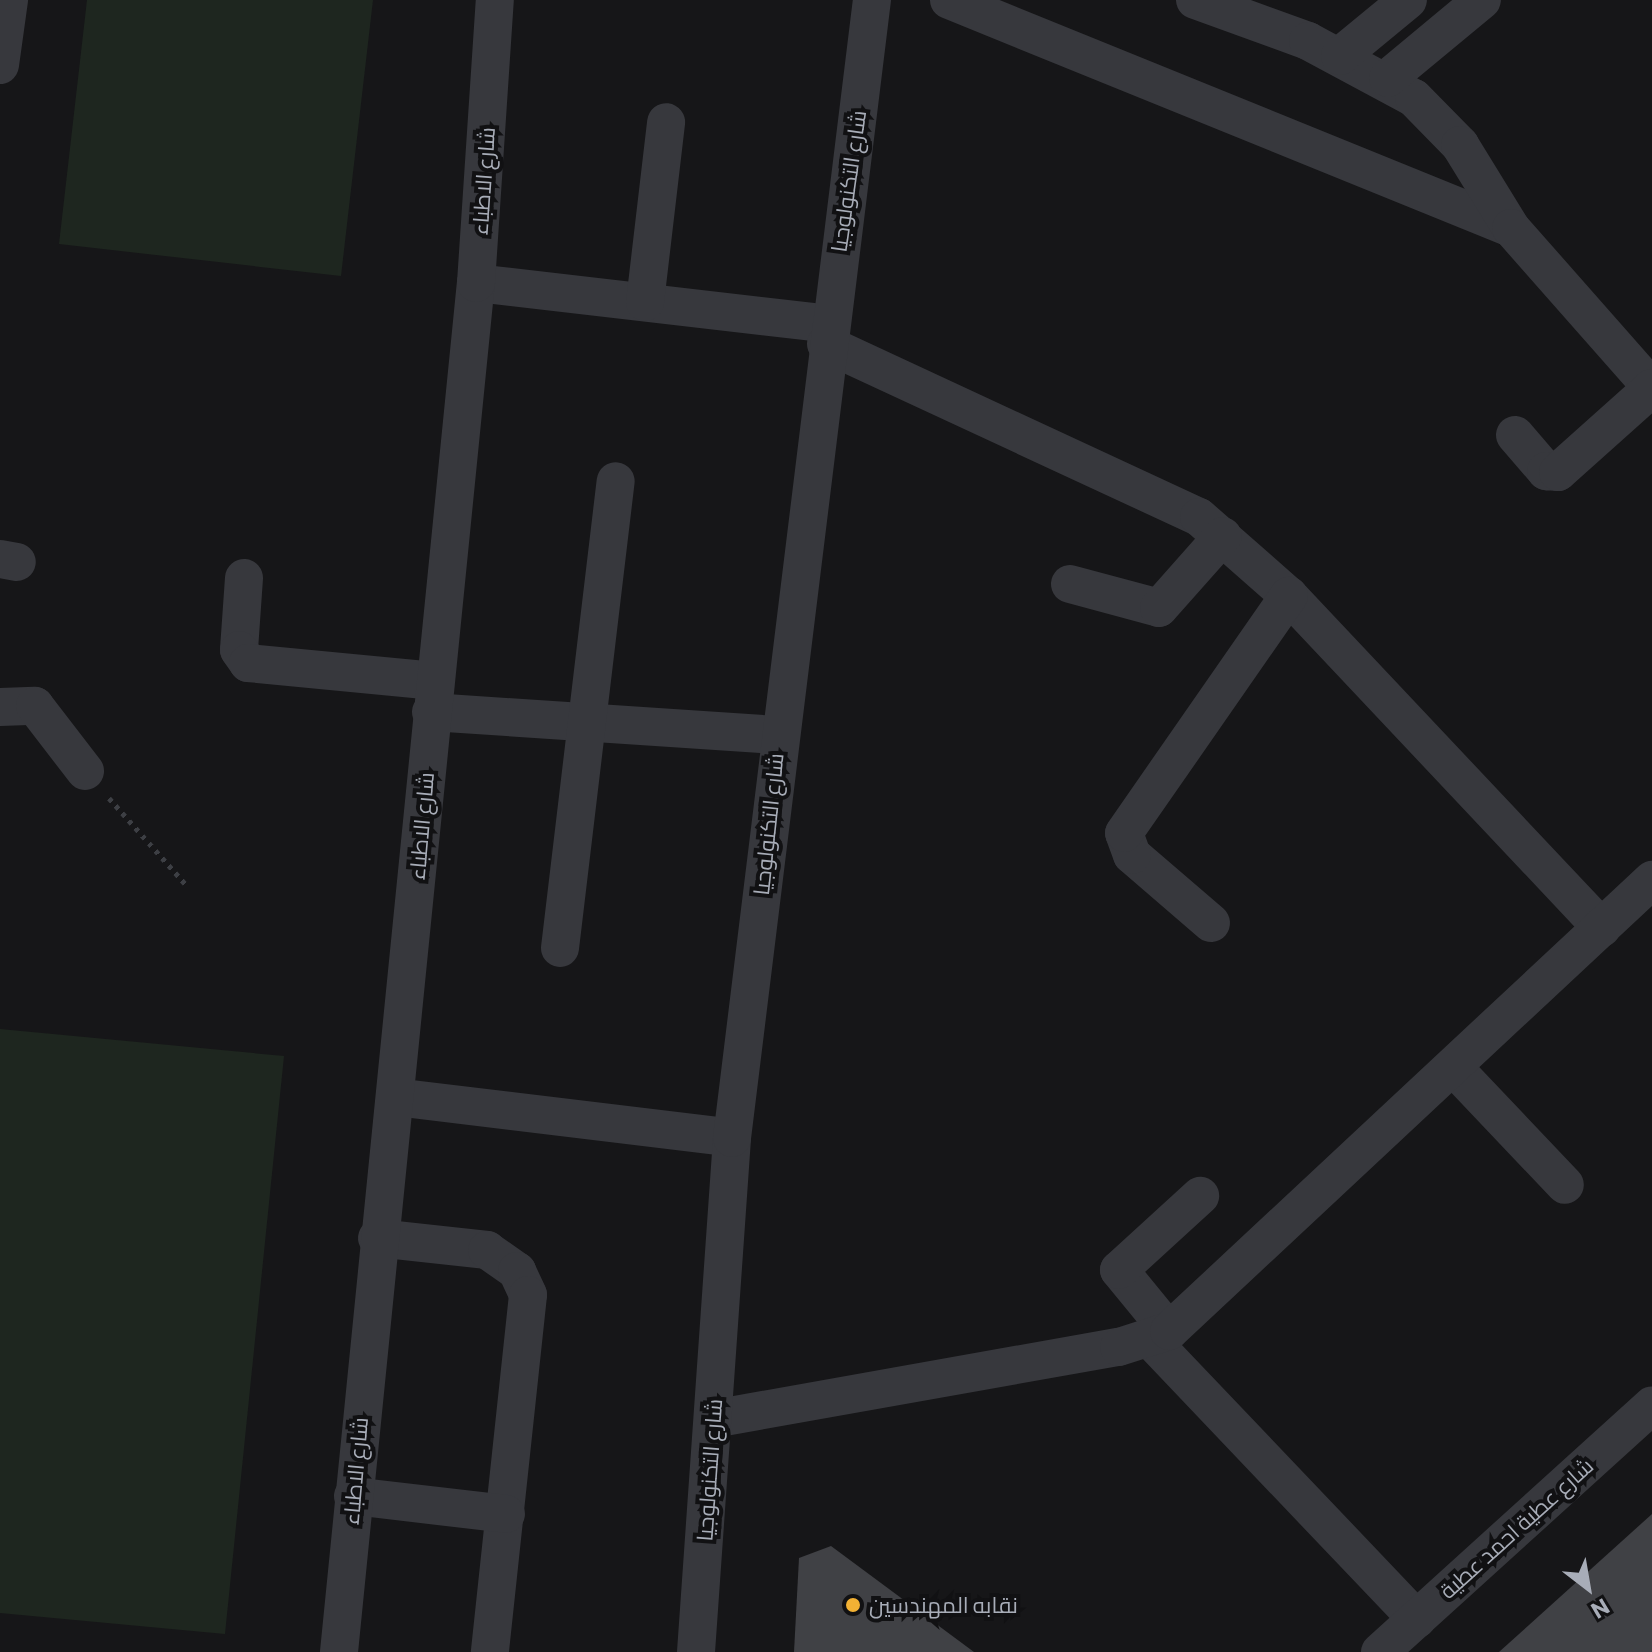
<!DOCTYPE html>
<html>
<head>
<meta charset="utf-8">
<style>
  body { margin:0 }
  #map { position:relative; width:1652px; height:1652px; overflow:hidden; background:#161618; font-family:Commissioner,Cairo,sans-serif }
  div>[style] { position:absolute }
  .green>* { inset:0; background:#1e261f }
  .building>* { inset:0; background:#404145 }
  .path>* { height:5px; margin-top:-2.5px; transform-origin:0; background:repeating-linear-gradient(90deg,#3d3f44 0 4px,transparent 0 10px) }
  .minor>* { height:38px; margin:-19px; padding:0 19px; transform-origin:19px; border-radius:19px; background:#37383d }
  .dots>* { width:22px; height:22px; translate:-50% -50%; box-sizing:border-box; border:4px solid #111113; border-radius:50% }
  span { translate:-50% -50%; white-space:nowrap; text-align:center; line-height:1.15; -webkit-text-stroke:8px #111113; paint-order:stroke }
  .street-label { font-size:22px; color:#a8adb8 }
  .poi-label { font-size:22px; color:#a8adb8 }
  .left { translate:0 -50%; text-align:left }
  .north { position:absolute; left:1548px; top:1548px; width:80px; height:80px; -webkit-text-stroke:6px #111113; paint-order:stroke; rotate:149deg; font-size:22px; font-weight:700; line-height:32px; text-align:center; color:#a8adb8 }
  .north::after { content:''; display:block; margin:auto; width:28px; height:36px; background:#a8adb8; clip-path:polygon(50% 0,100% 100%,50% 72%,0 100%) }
</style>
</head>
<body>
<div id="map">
  <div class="green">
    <i style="clip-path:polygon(87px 0,373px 0,341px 276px,59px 244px)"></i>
    <i style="clip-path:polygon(0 1029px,284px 1056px,225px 1634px,0 1613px)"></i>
  </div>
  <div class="building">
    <i style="clip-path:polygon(1652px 1514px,1652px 1652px,1499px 1652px)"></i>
    <i style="clip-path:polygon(831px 1546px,974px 1652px,794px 1652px,799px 1558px)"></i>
  </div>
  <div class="path">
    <i style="left:109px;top:798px;width:119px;rotate:48.4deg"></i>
  </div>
  <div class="minor">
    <i style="left:949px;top:0;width:606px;rotate:22.08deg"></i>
    <i style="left:1195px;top:0;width:120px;rotate:19.9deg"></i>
    <i style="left:1308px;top:41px;width:120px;rotate:28.3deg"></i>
    <i style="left:1414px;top:98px;width:66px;rotate:45.6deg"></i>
    <i style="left:1460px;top:145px;width:97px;rotate:58.4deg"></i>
    <i style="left:1511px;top:228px;width:213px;rotate:48.6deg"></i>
    <i style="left:1340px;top:56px;width:88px;rotate:-39.5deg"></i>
    <i style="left:0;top:65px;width:66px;rotate:-82.1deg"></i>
    <i style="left:1388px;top:78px;width:122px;rotate:-39.7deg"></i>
    <i style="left:476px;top:283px;width:354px;rotate:6.6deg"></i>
    <i style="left:645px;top:302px;width:181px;rotate:-83.3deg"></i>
    <i style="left:826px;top:344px;width:411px;rotate:24.9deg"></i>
    <i style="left:1199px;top:517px;width:120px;rotate:41.3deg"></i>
    <i style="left:1289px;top:596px;width:456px;rotate:46.7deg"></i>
    <i style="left:1515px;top:435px;width:48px;rotate:49.3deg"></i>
    <i style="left:1546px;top:471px;width:12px;rotate:5deg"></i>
    <i style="left:1558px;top:472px;width:126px;rotate:-41.8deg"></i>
    <i style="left:0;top:559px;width:17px;rotate:10deg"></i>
    <i style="left:244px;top:578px;width:72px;rotate:94deg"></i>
    <i style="left:239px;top:650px;width:16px;rotate:55deg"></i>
    <i style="left:248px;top:663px;width:188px;rotate:5.5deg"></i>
    <i style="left:1070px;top:584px;width:92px;rotate:15.1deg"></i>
    <i style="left:1159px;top:608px;width:96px;rotate:-48.4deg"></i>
    <i style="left:0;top:707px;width:35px;rotate:-2deg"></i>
    <i style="left:35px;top:706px;width:82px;rotate:52.4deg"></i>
    <i style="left:431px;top:712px;width:348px;rotate:3.8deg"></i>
    <i style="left:1211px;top:923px;width:104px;rotate:-139.3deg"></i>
    <i style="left:1132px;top:855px;width:23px;rotate:-110deg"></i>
    <i style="left:1124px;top:833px;width:289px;rotate:-55.2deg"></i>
    <i style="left:560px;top:948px;width:470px;rotate:-83.2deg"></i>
    <i style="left:1454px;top:1068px;width:161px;rotate:46.5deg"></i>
    <i style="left:395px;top:1097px;width:339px;rotate:6.9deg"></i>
    <i style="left:377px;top:1238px;width:111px;rotate:6.2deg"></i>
    <i style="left:487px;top:1250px;width:37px;rotate:35deg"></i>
    <i style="left:517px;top:1271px;width:26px;rotate:65deg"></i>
    <i style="left:528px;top:1295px;width:359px;rotate:96.1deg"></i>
    <i style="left:1169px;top:1331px;width:79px;rotate:-129.3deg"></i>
    <i style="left:1119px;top:1270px;width:110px;rotate:-42.4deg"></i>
    <i style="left:1150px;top:1339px;width:387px;rotate:46.4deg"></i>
    <i style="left:713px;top:1419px;width:412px;rotate:-10.1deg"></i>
    <i style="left:1119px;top:1347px;width:52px;rotate:-17.7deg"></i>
    <i style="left:1169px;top:1331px;width:661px;rotate:-43.04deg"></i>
    <i style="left:353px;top:1496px;width:154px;rotate:6.7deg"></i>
    <i style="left:339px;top:1652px;width:1376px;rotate:-84.29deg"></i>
    <i style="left:476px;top:283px;width:284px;rotate:-86.2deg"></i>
    <i style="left:696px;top:1652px;width:515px;rotate:-85.99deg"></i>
    <i style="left:732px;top:1138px;width:1147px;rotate:-82.99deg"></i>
    <i style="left:1380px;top:1652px;width:367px;rotate:-42.2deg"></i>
  </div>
  <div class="dots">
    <i style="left:853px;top:1605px;background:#f2b134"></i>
  </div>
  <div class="street-label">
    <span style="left:483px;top:181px;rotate:-86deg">شارع الاطباء</span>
    <span style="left:848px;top:181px;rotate:-82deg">شارع التكنولوجيا</span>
    <span style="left:768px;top:824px;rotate:-84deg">شارع التكنولوجيا</span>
    <span style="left:421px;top:826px;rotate:-85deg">شارع الاطباء</span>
    <span style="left:709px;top:1470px;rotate:-86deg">شارع التكنولوجيا</span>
    <span style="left:355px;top:1471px;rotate:-85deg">شارع الاطباء</span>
    <span style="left:1516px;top:1528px;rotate:-42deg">شارع عطية احمد عطية</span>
  </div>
  <div class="poi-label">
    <span class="left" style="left:869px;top:1605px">نقابه المهندسين</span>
  </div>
  <div class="north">N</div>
</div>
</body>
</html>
